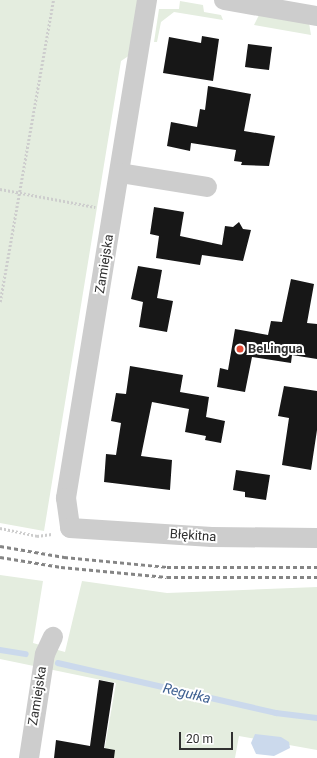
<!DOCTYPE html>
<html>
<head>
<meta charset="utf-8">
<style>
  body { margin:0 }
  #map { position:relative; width:317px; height:758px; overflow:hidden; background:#fff; font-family:Roboto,sans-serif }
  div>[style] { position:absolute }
  .green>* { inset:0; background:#e4eddf }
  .water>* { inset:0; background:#cbd9ec }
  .stream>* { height:5.5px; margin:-2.75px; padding:0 2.75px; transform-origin:2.75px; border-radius:2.75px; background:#cbd9ec }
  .building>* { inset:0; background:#171717 }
  .path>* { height:2.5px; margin-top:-1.25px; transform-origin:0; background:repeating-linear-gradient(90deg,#cdcdcd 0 2px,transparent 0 4px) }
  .minor>* { height:20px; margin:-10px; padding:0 10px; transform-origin:10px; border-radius:10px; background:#cdcdcd }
  .rail>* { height:3px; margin-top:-1.5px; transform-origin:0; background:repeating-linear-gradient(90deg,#858585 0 4px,transparent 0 7px) }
  .dots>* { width:11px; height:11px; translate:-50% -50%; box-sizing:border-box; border:2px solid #fff; border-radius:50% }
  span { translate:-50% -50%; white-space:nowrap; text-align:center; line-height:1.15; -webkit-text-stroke:4px #fff; paint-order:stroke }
  .street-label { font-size:13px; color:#303030 }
  .poi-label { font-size:13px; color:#303030; font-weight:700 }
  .left { translate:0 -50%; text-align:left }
  .water-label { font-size:14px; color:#3f6192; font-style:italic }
  .scale { position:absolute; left:179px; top:732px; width:54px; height:18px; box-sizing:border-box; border:2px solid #303030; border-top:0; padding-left:5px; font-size:12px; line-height:14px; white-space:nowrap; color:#303030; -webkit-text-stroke:3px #fff; paint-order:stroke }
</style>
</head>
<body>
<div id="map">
  <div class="green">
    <i style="clip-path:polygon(0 0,138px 0,130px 55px,121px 61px,44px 531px,0 523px)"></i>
    <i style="clip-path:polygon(180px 1px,203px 5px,204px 12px,221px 15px,223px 20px,174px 12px,161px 22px,157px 42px,154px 42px,159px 9px,179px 9px)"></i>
    <i style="clip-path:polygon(259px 15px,309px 23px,311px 35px,254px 25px)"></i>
    <i style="clip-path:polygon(0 575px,43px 581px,33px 643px,65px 652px,82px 581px,167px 593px,317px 587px,317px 750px,239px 736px,235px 758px,103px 758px,116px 683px,0 659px)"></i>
  </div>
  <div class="water">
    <i style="clip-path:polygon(255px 734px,281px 737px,289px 742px,290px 748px,274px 756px,256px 754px,251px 743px)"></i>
  </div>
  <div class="stream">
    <i style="left:0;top:650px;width:26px;rotate:9deg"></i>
    <i style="left:58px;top:663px;width:224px;rotate:12.9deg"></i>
    <i style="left:276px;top:713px;width:41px;rotate:7deg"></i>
  </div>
  <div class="building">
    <i style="clip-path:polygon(202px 36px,219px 39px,213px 81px,163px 73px,169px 37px,201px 43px)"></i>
    <i style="clip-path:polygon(248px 44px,272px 47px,269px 70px,245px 67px)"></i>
    <i style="clip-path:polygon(208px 86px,251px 94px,244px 131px,275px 136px,269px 166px,241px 165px,242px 162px,234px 161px,236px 150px,191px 143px,190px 151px,167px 146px,171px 122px,197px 127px,200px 109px,205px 110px)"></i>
    <i style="clip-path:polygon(154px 207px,184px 212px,180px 236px,222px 245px,225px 226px,233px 227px,239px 222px,243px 229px,251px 230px,243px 261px,202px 255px,200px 265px,156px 258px,159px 236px,150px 234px)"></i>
    <i style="clip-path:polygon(138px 266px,162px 270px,157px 298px,173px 301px,167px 332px,139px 327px,143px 302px,131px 299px)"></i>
    <i style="clip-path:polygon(291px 279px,314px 284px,307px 323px,317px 324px,317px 359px,292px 355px,291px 363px,252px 357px,245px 392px,217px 387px,220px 368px,228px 370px,235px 329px,268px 335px,271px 321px,282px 322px)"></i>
    <i style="clip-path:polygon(130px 366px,183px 375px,180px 392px,209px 397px,206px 417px,225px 421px,221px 443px,205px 440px,206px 436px,185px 432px,189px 409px,152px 402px,141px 456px,172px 460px,170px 490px,104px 482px,106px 454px,116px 455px,121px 423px,111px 421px,116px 393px,126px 394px)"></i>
    <i style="clip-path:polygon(284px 386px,317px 391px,317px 430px,311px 470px,282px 465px,289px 418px,278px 416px)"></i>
    <i style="clip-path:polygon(236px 470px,270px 475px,266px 500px,245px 497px,245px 492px,233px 490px)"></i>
    <i style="clip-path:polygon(99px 680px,114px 683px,104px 748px,115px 750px,114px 758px,54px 758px,56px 740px,90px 746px)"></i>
  </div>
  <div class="path">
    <i style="left:0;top:189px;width:97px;rotate:10.7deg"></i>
    <i style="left:0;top:302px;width:307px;rotate:-80deg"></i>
    <i style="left:0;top:528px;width:38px;rotate:12deg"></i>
    <i style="left:37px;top:536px;width:15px;rotate:-8deg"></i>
  </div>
  <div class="minor">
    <i style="left:147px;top:0;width:505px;rotate:99.24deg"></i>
    <i style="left:66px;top:498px;width:30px;rotate:82deg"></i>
    <i style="left:70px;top:528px;width:142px;rotate:3.6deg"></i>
    <i style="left:212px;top:537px;width:105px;rotate:0.5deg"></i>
    <i style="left:224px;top:0;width:94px;rotate:9.8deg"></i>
    <i style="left:120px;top:173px;width:88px;rotate:9.1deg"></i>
    <i style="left:29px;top:758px;width:105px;rotate:-81.3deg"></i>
    <i style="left:45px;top:654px;width:19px;rotate:-65deg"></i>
  </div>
  <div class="rail">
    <i style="left:0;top:546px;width:65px;rotate:9.8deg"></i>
    <i style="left:64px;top:557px;width:103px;rotate:5.5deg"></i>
    <i style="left:167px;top:567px;width:150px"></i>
    <i style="left:0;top:557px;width:62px;rotate:9.3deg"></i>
    <i style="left:61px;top:567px;width:106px;rotate:5.4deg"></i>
    <i style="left:167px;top:577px;width:150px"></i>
  </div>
  <div class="dots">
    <i style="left:240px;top:349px;background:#e24c37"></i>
  </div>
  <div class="street-label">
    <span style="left:105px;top:264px;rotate:-81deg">Zamiejska</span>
    <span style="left:193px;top:536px;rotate:4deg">Błękitna</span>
    <span style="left:38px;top:696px;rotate:-81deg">Zamiejska</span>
  </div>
  <div class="poi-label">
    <span class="left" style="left:248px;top:349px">BeLingua</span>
  </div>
  <div class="water-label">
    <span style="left:187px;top:693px;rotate:13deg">Regułka</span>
  </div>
  <div class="scale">20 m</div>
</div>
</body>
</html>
